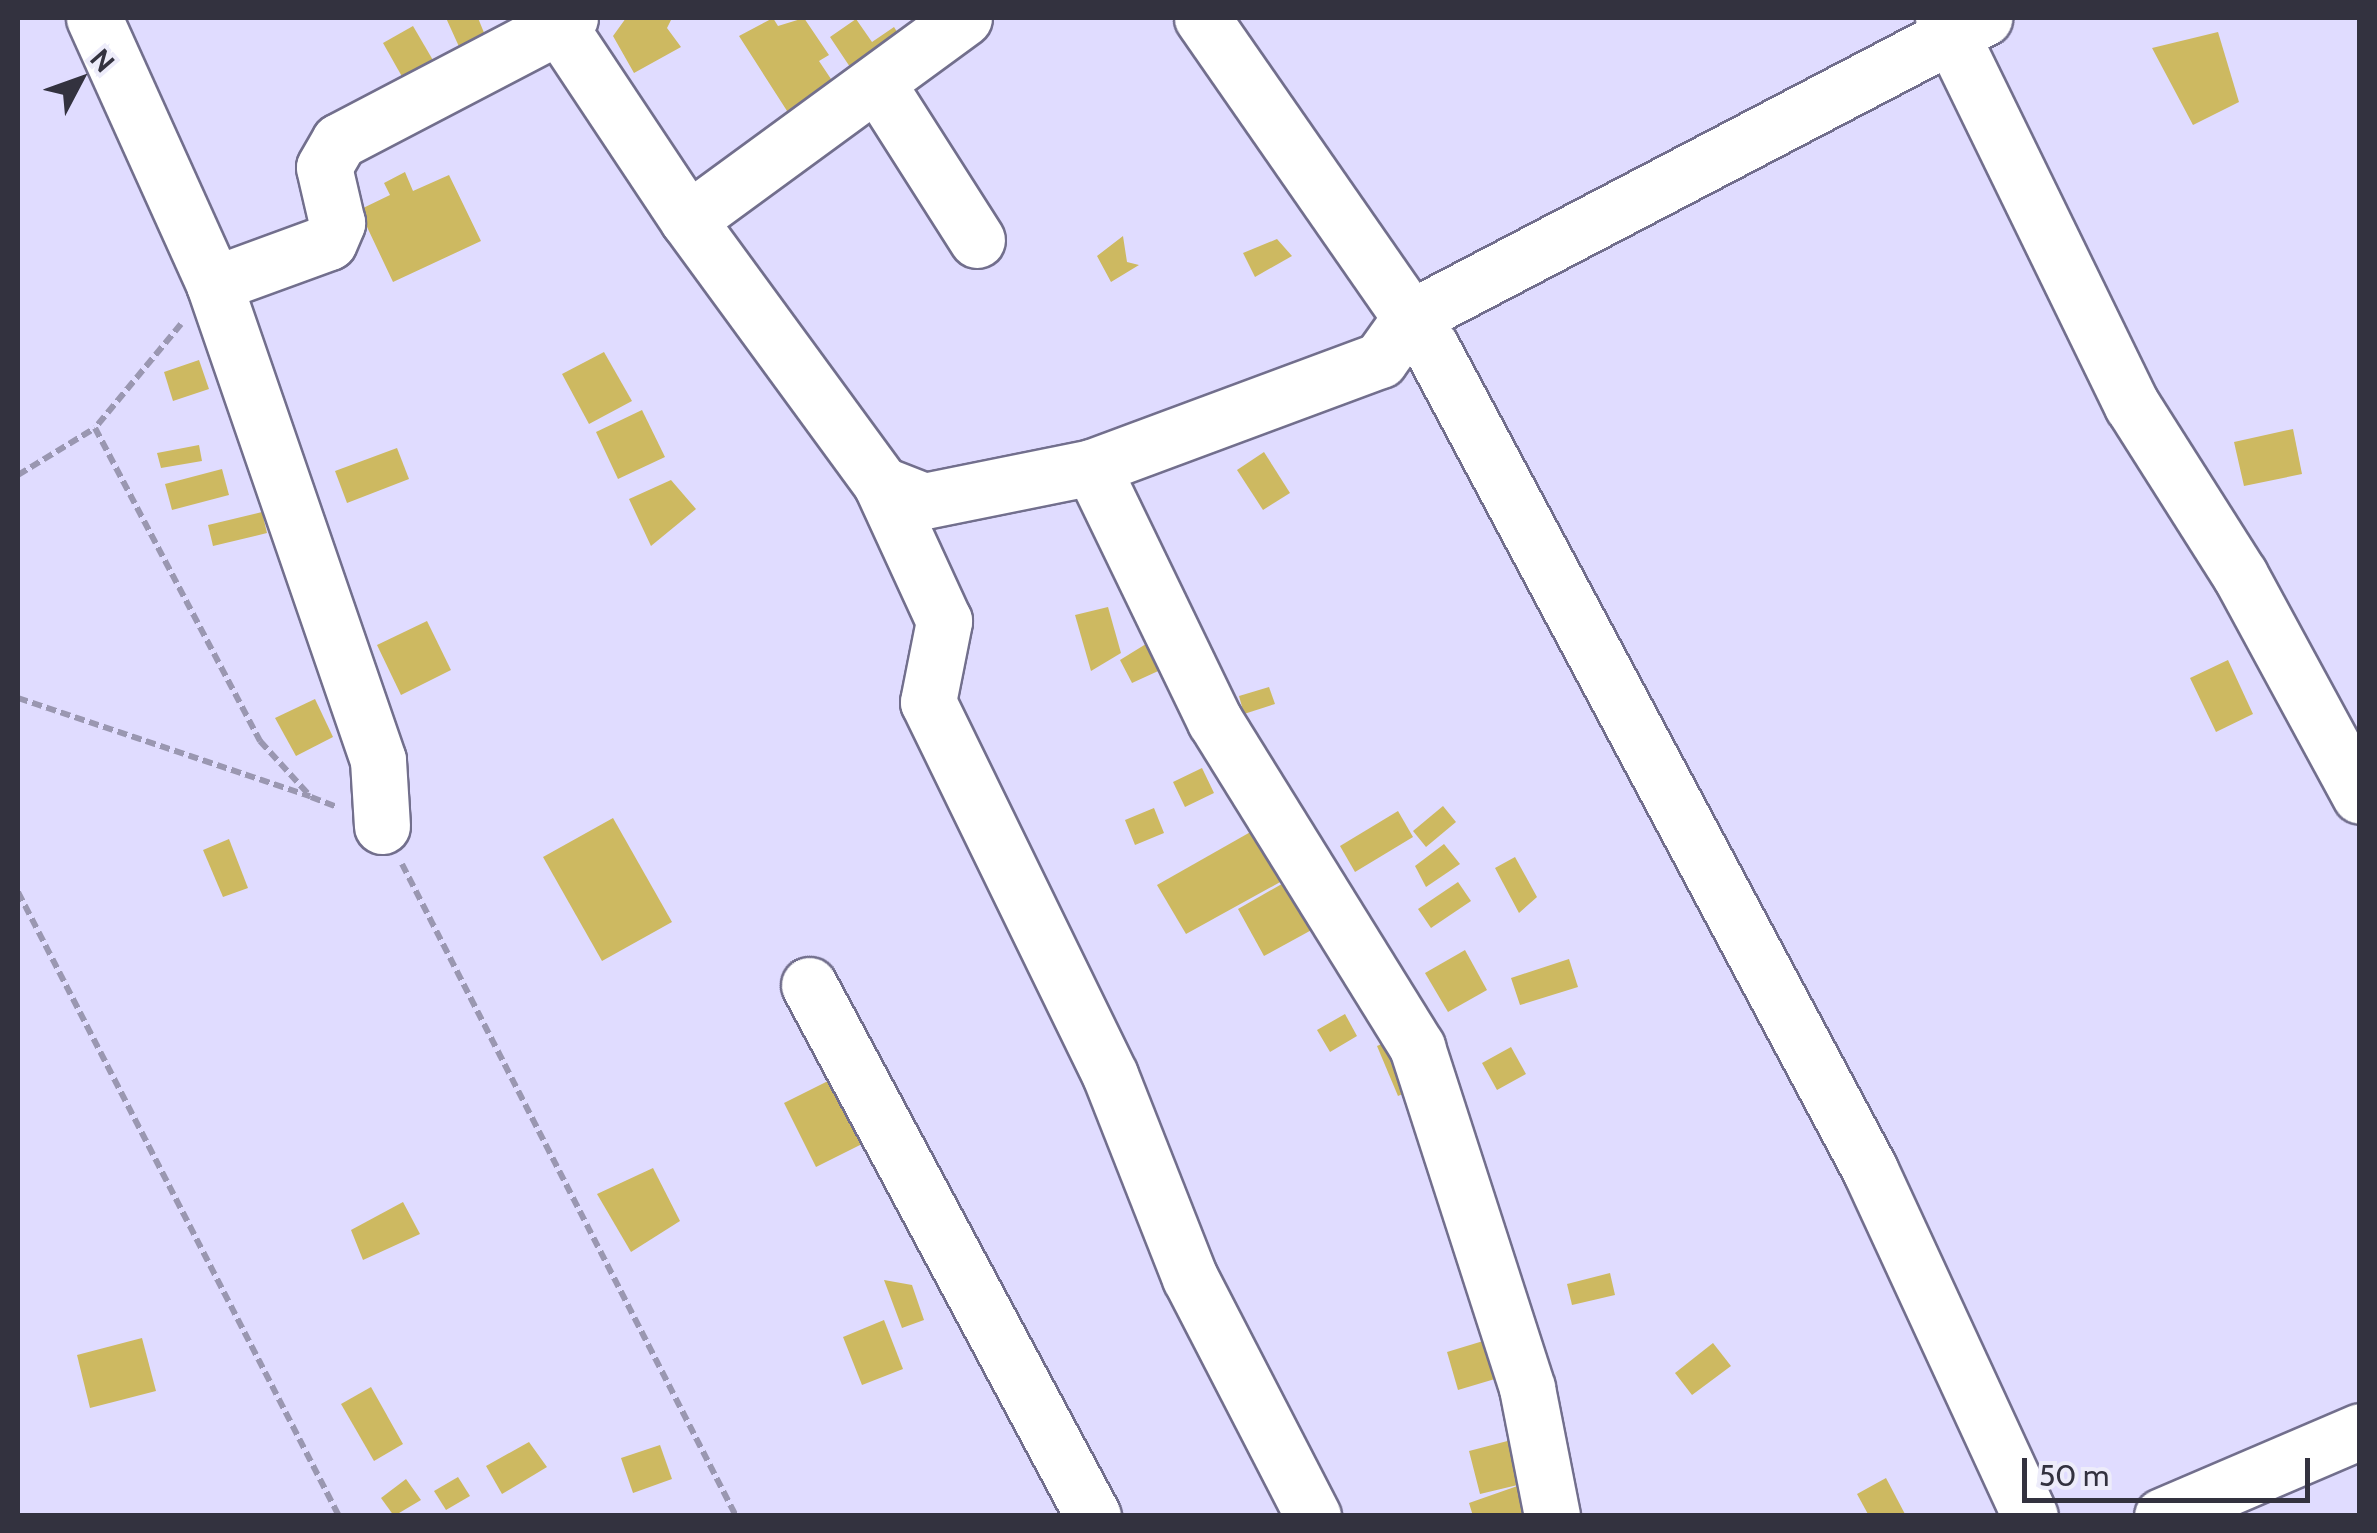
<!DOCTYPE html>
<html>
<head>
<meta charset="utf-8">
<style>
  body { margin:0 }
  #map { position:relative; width:2377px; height:1533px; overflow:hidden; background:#e0dcff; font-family:Cabin,sans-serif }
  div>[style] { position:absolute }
  .building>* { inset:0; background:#cdb961 }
  .path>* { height:6px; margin-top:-3px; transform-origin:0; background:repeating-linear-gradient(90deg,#9a97b1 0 10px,transparent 0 15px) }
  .roads { filter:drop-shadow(2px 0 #726f8d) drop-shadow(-2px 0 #726f8d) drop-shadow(0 2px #726f8d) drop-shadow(0 -2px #726f8d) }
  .minor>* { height:55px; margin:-27.5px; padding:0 27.5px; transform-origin:27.5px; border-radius:27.5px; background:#fff }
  span { translate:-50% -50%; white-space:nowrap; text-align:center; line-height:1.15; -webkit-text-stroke:9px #edecfa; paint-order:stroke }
  .frame { position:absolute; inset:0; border:20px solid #33323f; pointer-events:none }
  .north { position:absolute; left:30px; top:30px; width:100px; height:100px; -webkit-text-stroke:8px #edecfa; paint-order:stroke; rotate:49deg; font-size:28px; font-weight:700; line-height:40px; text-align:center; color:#33323f }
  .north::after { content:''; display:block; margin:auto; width:35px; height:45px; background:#33323f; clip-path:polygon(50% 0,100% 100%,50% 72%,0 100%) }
  .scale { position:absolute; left:2022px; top:1458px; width:288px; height:45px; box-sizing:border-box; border:5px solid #33323f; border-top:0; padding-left:12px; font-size:30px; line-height:35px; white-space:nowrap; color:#33323f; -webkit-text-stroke:8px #edecfa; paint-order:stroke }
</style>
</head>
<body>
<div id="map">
  <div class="building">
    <i style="clip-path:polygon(446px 18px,478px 18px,487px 40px,461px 51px)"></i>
    <i style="clip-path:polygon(626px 18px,672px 18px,667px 28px,681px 47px,634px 73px,613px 36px)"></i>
    <i style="clip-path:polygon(773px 18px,778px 26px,804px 18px,829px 55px,819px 61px,833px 82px,789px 114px,739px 36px)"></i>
    <i style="clip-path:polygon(856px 19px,872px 42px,894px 27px,910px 52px,862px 85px,830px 37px)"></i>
    <i style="clip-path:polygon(413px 26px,444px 79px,413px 96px,383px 43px)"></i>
    <i style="clip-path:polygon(2218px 32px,2239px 102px,2193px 125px,2152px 48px)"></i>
    <i style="clip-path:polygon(405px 172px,413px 191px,449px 175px,481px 241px,393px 282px,359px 210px,390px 195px,384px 183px)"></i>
    <i style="clip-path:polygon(1123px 236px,1127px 262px,1139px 265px,1111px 282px,1097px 256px)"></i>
    <i style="clip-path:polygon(1277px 239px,1292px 256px,1255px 277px,1243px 253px)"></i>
    <i style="clip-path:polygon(604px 352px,632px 401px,589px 424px,562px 374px)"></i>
    <i style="clip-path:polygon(199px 360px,209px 389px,173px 401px,164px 372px)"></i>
    <i style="clip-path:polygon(642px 410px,665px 457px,618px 479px,596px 432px)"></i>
    <i style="clip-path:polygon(2293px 429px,2302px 474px,2244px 486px,2234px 442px)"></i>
    <i style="clip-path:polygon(199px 445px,202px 461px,161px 468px,157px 453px)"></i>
    <i style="clip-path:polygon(397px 448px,409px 479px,347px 503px,335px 471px)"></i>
    <i style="clip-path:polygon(1264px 452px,1290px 493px,1263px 510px,1237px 470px)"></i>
    <i style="clip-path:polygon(222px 469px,229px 495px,172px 510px,165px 484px)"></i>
    <i style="clip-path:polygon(671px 480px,696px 509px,651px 546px,629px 499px)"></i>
    <i style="clip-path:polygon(262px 512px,267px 533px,213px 546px,208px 525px)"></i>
    <i style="clip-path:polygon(1108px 607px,1121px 653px,1091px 671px,1075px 615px)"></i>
    <i style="clip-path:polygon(427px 621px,451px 670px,401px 695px,377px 645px)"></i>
    <i style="clip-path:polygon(1154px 639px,1167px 667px,1132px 683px,1120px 660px)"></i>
    <i style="clip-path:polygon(2228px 660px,2253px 714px,2216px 732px,2190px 678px)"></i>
    <i style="clip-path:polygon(1269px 687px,1275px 704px,1244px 714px,1239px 696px)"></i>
    <i style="clip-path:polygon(315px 699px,333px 737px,296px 756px,275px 718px)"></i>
    <i style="clip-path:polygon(1202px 768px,1214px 793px,1185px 807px,1173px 782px)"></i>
    <i style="clip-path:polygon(1443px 806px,1456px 822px,1426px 847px,1413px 831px)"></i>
    <i style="clip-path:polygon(1154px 808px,1164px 833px,1135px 845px,1125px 820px)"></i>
    <i style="clip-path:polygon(1398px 811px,1413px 837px,1355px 872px,1340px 846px)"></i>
    <i style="clip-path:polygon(613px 818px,672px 922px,602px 961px,543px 857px)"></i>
    <i style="clip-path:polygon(1254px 830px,1282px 881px,1186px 934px,1157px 885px)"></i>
    <i style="clip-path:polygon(229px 839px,248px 888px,223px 897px,203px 850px)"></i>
    <i style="clip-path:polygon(1444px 844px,1460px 864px,1426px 887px,1415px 866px)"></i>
    <i style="clip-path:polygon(1515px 857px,1537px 897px,1519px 913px,1495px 868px)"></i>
    <i style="clip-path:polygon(1301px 873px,1328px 921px,1264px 956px,1238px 909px)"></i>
    <i style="clip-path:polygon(1458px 882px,1471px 901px,1431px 928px,1418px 909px)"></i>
    <i style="clip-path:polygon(1465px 950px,1487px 990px,1448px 1012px,1425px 973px)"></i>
    <i style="clip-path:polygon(1569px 959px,1578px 987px,1520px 1005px,1511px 978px)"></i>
    <i style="clip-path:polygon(1345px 1014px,1357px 1036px,1330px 1052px,1317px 1030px)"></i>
    <i style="clip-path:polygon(1393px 1039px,1414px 1089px,1398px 1096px,1377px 1046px)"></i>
    <i style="clip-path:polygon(1511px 1047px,1526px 1074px,1497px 1090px,1482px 1063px)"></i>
    <i style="clip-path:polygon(836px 1077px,868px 1141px,816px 1167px,784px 1103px)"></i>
    <i style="clip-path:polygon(653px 1168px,680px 1221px,631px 1252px,597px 1194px)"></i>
    <i style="clip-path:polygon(403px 1202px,420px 1234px,363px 1260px,351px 1230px)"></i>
    <i style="clip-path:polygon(1610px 1273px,1615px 1295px,1572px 1305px,1567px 1284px)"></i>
    <i style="clip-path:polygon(884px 1280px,912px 1285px,924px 1320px,902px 1328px)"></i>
    <i style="clip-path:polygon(884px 1320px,903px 1369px,862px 1385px,843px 1337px)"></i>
    <i style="clip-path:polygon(142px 1338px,156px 1391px,90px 1408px,77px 1355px)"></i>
    <i style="clip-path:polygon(1493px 1338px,1505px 1376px,1458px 1390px,1447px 1352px)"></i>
    <i style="clip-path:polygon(1713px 1343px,1731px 1366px,1692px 1395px,1675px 1373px)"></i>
    <i style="clip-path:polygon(371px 1387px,403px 1444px,374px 1461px,341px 1404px)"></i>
    <i style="clip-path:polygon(1519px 1438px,1541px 1516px,1473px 1516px,1469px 1503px,1526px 1483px,1480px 1494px,1469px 1451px)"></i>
    <i style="clip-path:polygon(529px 1442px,547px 1467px,502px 1494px,486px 1466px)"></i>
    <i style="clip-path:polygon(660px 1445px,672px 1479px,633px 1493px,621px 1458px)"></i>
    <i style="clip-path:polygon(458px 1477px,470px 1496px,446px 1510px,434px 1491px)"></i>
    <i style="clip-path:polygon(1886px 1478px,1906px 1516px,1869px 1516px,1857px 1494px)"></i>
    <i style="clip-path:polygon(406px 1479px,421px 1500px,394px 1516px,381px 1498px)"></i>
  </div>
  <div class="path">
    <i style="left:181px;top:324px;width:135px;rotate:129.6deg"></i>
    <i style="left:95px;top:428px;width:354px;rotate:62.2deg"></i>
    <i style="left:260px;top:741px;width:76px;rotate:47.7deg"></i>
    <i style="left:311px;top:797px;width:28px;rotate:21deg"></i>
    <i style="left:18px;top:475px;width:90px;rotate:-31.4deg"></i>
    <i style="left:18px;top:698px;width:308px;rotate:18.6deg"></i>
    <i style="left:402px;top:864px;width:733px;rotate:62.88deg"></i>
    <i style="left:18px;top:892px;width:702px;rotate:62.78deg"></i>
  </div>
  <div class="roads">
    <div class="minor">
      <i style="left:94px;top:18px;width:292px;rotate:65.7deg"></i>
      <i style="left:570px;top:18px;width:14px;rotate:144deg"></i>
      <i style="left:559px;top:26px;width:233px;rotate:56.4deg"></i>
      <i style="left:688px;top:220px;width:327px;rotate:53.8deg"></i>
      <i style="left:1202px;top:18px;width:401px;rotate:55.2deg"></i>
      <i style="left:1431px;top:347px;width:933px;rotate:61.92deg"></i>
      <i style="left:1870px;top:1170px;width:381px;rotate:65.2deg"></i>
      <i style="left:1943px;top:18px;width:431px;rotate:64deg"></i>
      <i style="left:2132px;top:405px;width:201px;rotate:57.6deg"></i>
      <i style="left:2240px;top:575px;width:251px;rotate:61.5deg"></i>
      <i style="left:877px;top:83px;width:186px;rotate:57.5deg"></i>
      <i style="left:688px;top:220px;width:342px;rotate:-36.2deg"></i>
      <i style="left:1092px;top:467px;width:282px;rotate:64.2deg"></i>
      <i style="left:1215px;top:721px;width:384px;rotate:58.2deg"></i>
      <i style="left:1417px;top:1047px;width:358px;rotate:72.1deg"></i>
      <i style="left:1527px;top:1388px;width:130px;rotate:78.9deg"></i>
      <i style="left:382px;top:826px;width:66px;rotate:-93.5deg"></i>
      <i style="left:378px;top:760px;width:503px;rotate:-109.01deg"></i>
      <i style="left:214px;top:284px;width:122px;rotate:-20.1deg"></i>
      <i style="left:329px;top:242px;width:21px;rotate:-67deg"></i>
      <i style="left:337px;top:223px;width:57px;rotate:-103.1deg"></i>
      <i style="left:324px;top:167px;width:30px;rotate:-60deg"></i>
      <i style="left:339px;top:141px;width:248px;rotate:-27.6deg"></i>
      <i style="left:559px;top:26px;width:9px;rotate:-122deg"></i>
      <i style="left:809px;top:985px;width:602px;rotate:61.86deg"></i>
      <i style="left:1313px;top:1516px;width:268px;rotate:-117.3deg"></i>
      <i style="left:1190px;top:1278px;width:218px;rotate:-111.5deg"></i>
      <i style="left:1110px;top:1075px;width:415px;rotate:-116deg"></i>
      <i style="left:928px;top:702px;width:83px;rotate:-78.8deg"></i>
      <i style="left:944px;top:621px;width:151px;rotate:-114.7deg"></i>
      <i style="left:881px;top:484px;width:46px;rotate:21.6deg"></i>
      <i style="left:924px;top:501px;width:171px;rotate:-11.4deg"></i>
      <i style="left:1092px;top:467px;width:307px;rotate:-20.4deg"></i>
      <i style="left:1380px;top:360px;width:52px;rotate:-54.5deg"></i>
      <i style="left:1410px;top:318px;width:648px;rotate:-27.59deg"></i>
      <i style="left:2162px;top:1516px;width:215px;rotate:-23.2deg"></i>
    </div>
  </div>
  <div class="frame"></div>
  <div class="north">N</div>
  <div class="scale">50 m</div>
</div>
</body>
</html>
